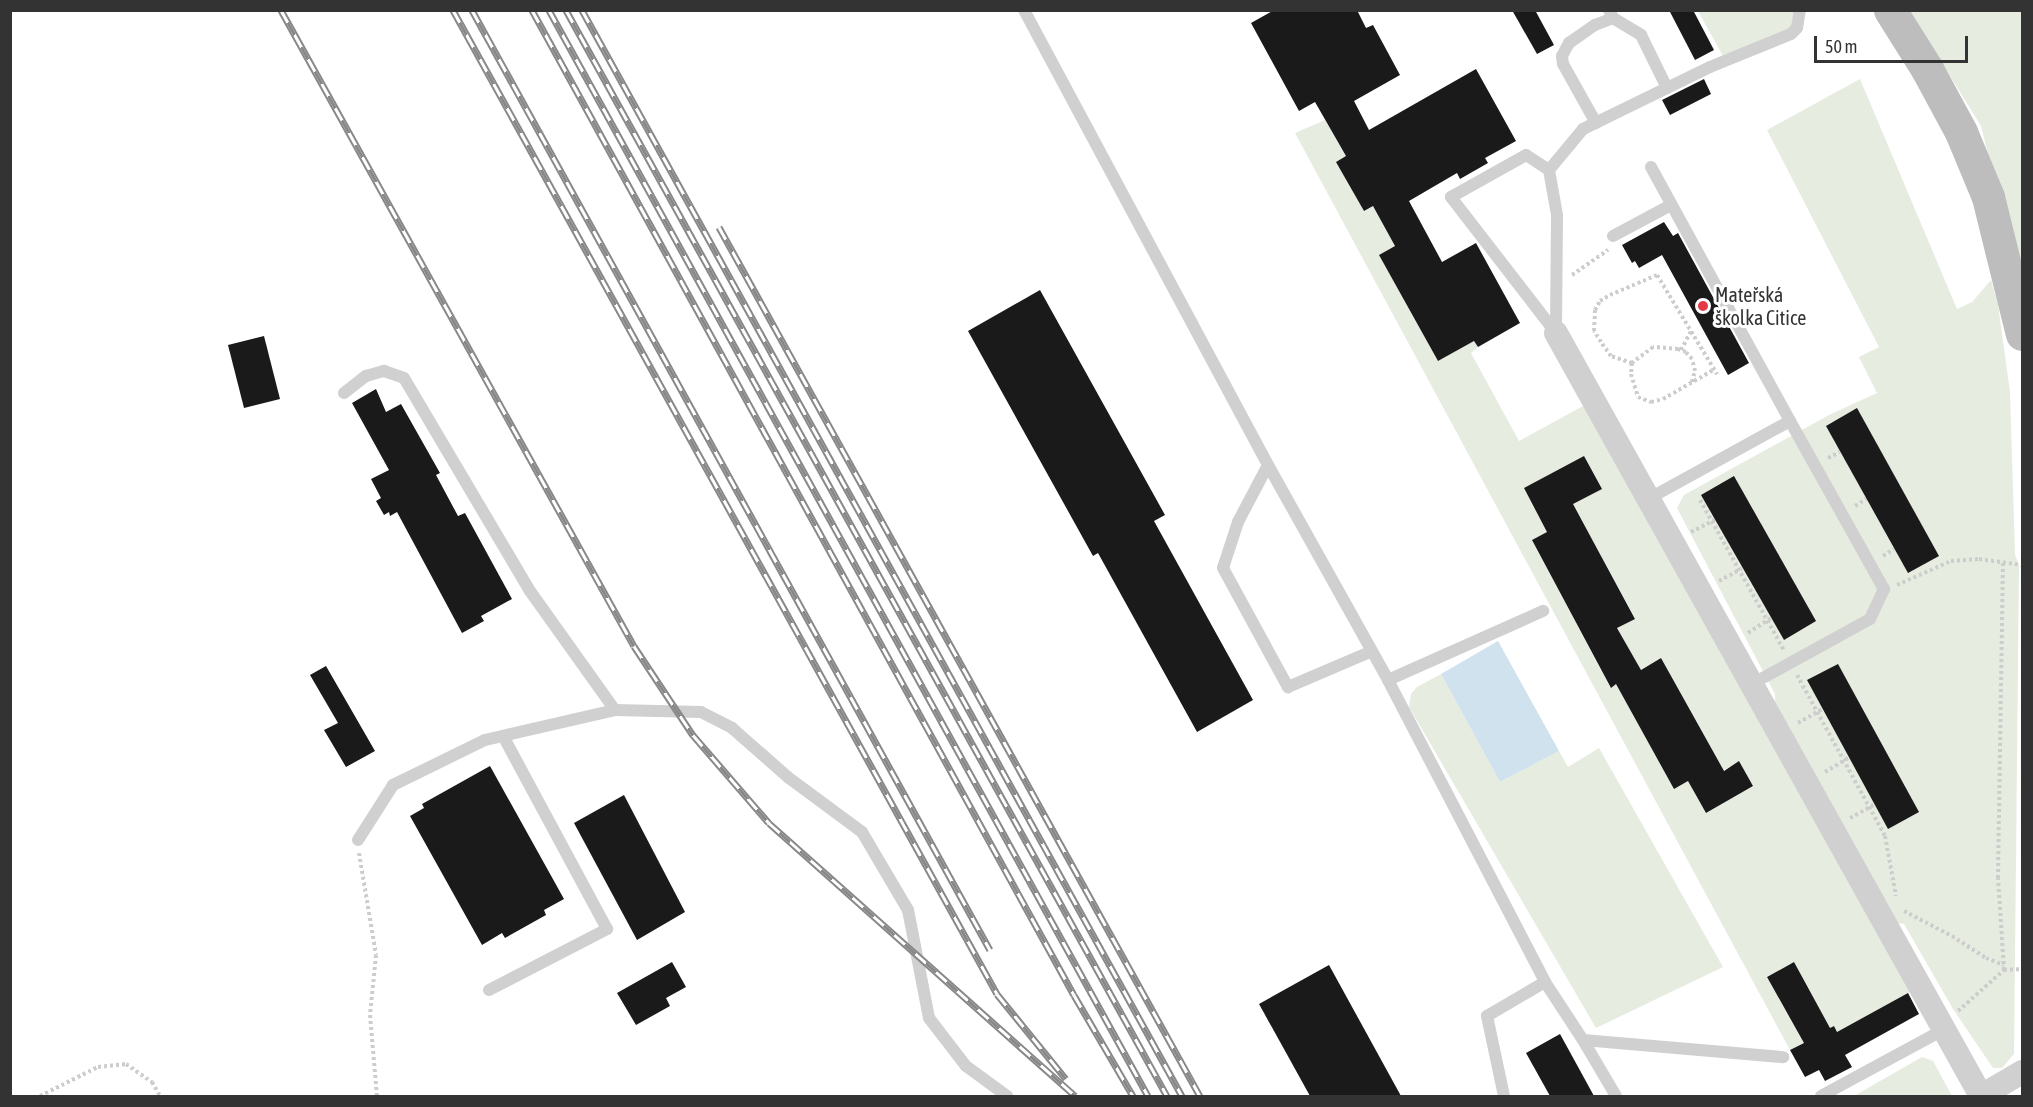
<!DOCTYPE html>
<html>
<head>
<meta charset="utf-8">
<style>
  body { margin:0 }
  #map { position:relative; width:2033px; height:1107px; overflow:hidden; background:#fff; font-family:"Asap Condensed",sans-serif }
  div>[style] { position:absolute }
  .green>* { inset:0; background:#e6ecdf }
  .water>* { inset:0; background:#cfe2ee }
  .building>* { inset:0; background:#1a1a1a }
  .path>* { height:4px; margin-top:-2px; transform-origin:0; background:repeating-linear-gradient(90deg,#cdcdcd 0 3px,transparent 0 6px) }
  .lane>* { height:12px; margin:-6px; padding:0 6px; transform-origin:6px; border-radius:6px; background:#d0d0d0 }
  .street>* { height:24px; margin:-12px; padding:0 12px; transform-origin:12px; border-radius:12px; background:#d0d0d0 }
  .secondary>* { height:33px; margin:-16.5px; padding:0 16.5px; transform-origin:16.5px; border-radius:16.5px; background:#bdbdbd }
  .rail>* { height:7px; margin-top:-3.5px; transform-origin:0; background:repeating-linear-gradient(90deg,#fff 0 14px,#888 0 28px); box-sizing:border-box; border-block:2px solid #888 }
  .dots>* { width:16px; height:16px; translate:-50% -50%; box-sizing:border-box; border:3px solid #fff; border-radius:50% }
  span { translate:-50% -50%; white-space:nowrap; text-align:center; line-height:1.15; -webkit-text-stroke:6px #fff; paint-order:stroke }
  .poi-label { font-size:20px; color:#333 }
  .left { translate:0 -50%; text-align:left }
  .frame { position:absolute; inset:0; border:12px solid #333; pointer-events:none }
  .scale { position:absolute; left:1814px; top:36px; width:154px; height:27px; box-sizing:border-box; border:3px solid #333; border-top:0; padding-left:8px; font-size:18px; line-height:21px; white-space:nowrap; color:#333; -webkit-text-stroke:4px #fff; paint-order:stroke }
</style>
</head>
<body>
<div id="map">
  <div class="green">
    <i style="clip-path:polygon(1698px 11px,1796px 11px,1792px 26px,1780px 36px,1724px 58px)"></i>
    <i style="clip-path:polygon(1910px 11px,2022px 11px,2022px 288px,1981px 126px)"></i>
    <i style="clip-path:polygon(1860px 79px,1957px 309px,1972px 302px,1991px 280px,1998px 305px,2010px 392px,2015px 555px,2019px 565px,2014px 1054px,2002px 1068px,1993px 1068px,1953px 1009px,1904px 924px,1895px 923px,1775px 706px,1775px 694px,1677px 508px,1684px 495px,1829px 415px,1877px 393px,1859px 357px,1879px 347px,1767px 130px)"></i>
    <i style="clip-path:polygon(evenodd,1325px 120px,1346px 156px,1337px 162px,1364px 211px,1373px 206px,1395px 246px,1379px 255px,1438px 361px,1474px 341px,1478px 347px,1471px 353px,1519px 441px,1585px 405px,1910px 992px,1837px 1032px,1834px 1026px,1830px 1028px,1793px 962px,1767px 977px,1804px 1043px,1790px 1050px,1295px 133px,1325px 120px,1584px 457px,1567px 507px,1572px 518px,1579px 515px,1635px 618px,1617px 628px,1641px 670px,1661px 658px,1722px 771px,1739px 762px,1753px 786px,1706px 813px,1692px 789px,1696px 786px,1692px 779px,1674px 788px,1616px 684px,1610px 687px,1532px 540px,1547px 532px,1584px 457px)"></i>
    <i style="clip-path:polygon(1441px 674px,1500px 782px,1559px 751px,1568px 767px,1599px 748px,1723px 967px,1596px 1028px,1409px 707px,1411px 694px,1417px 687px)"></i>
    <i style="clip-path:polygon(1922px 1057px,1933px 1061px,1952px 1096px,1854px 1096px)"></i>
  </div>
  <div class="water">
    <i style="clip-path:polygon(1498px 641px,1559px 751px,1500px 782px,1441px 674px)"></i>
  </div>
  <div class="building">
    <i style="clip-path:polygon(1274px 10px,1357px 10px,1366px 28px,1373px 25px,1400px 75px,1354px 101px,1369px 130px,1476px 69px,1516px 141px,1485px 158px,1488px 163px,1460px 179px,1457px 173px,1409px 201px,1442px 262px,1476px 243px,1520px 323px,1478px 347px,1474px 341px,1438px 361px,1379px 255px,1395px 246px,1373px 206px,1364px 211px,1336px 162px,1346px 156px,1315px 102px,1299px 111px,1251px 23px)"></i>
    <i style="clip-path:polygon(1512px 10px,1535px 10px,1554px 45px,1537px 54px)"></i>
    <i style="clip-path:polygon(1669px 10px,1693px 10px,1714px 50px,1695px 60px)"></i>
    <i style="clip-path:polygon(1704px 79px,1711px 94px,1670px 115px,1662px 100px)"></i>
    <i style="clip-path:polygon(1664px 222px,1673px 236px,1678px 233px,1749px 363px,1728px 375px,1662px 255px,1639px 268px,1635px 261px,1632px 263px,1622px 245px)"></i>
    <i style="clip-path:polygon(1040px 290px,1165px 515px,1154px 521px,1253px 700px,1197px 732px,1098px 553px,1093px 556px,968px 331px)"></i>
    <i style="clip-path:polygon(264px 336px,280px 399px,244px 408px,228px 345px)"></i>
    <i style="clip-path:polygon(376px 389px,386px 412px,401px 404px,440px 473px,436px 475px,458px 516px,465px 513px,512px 599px,481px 616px,484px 621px,462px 633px,397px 512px,390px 516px,389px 512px,384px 515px,376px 501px,381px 498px,371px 479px,389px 470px,352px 403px)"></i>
    <i style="clip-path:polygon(1857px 408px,1939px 556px,1908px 573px,1826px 426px)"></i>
    <i style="clip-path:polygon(1584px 456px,1602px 489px,1573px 504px,1635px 619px,1617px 628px,1641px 670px,1661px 658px,1724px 771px,1739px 761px,1753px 786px,1706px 813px,1688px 781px,1674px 789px,1616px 684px,1611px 688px,1532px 540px,1547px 532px,1524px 488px)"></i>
    <i style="clip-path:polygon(1734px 476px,1816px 621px,1784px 640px,1701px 495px)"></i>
    <i style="clip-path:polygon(1838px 664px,1919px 812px,1888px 829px,1807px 680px)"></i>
    <i style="clip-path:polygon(326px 666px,375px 751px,346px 767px,324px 730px,338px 723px,310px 675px)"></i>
    <i style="clip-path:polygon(490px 766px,564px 899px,544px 910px,546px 915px,505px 938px,502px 933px,482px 945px,410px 816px,424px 808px,422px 804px)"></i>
    <i style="clip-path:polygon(624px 795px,685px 912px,637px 940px,574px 823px)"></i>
    <i style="clip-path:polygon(672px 962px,686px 987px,666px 998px,670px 1006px,636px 1025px,617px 993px)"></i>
    <i style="clip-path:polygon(1794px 962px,1830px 1028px,1834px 1026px,1837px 1032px,1908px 993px,1919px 1014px,1845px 1055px,1852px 1067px,1825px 1081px,1819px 1070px,1805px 1077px,1790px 1050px,1804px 1043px,1767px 977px)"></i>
    <i style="clip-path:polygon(1329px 965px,1401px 1096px,1310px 1096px,1259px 1004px)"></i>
    <i style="clip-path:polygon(1560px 1034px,1594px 1096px,1550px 1096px,1526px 1053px)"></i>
  </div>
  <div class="path">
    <i style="left:1572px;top:275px;width:44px;rotate:-34.8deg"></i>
    <i style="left:1681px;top:350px;width:21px;rotate:-62deg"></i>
    <i style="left:1632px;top:363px;width:22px;rotate:-162deg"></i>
    <i style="left:1611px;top:356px;width:17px;rotate:-126deg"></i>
    <i style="left:1601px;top:342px;width:13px;rotate:-122deg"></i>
    <i style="left:1594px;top:331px;width:21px;rotate:-87deg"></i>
    <i style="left:1595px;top:310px;width:10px;rotate:-61deg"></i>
    <i style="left:1600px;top:301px;width:12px;rotate:-31deg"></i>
    <i style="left:1610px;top:295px;width:51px;rotate:-23.1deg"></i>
    <i style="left:1657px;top:275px;width:116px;rotate:58.8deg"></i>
    <i style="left:1692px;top:382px;width:11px;rotate:-75deg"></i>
    <i style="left:1695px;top:371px;width:12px;rotate:-104deg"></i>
    <i style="left:1692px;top:359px;width:9px;rotate:-131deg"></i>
    <i style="left:1686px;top:352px;width:9px;rotate:-159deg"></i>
    <i style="left:1678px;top:349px;width:25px;rotate:-175deg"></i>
    <i style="left:1653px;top:347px;width:26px;rotate:143deg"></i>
    <i style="left:1632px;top:363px;width:11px;rotate:95deg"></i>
    <i style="left:1631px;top:374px;width:24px;rotate:73deg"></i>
    <i style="left:1638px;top:397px;width:14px;rotate:21deg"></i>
    <i style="left:1651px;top:402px;width:12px;rotate:-14deg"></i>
    <i style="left:1663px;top:399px;width:60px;rotate:-30deg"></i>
    <i style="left:1828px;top:458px;width:13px;rotate:-27deg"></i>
    <i style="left:1700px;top:500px;width:172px;rotate:60.8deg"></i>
    <i style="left:1855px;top:506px;width:13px;rotate:-32deg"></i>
    <i style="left:1691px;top:532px;width:27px;rotate:-27deg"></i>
    <i style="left:1883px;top:556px;width:13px;rotate:-32deg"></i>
    <i style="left:1719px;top:581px;width:26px;rotate:-29deg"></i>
    <i style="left:1897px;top:585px;width:59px;rotate:-24deg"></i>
    <i style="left:1951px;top:561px;width:28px;rotate:-4deg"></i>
    <i style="left:1979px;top:559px;width:43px;rotate:7.9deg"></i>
    <i style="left:1748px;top:633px;width:27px;rotate:-33deg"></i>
    <i style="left:1797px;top:675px;width:183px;rotate:61.3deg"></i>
    <i style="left:1885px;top:836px;width:61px;rotate:79.6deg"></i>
    <i style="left:1798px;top:723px;width:28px;rotate:-30deg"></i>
    <i style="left:1825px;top:772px;width:29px;rotate:-31deg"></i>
    <i style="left:1850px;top:818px;width:29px;rotate:-29deg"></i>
    <i style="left:359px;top:853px;width:103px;rotate:80.5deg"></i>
    <i style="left:376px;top:955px;width:60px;rotate:95.7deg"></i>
    <i style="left:370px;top:1015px;width:81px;rotate:85.1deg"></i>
    <i style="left:1904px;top:911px;width:54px;rotate:27.5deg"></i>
    <i style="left:1952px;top:936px;width:40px;rotate:32.9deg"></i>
    <i style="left:1986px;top:958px;width:19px;rotate:21deg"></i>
    <i style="left:2004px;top:970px;width:18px;rotate:-3deg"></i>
    <i style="left:1958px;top:1011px;width:62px;rotate:-41.7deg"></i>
    <i style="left:2004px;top:970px;width:92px;rotate:-93.7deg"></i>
    <i style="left:1998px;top:878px;width:316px;rotate:-89.1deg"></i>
    <i style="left:40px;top:1096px;width:65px;rotate:-26.6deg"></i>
    <i style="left:98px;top:1067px;width:28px;rotate:-6deg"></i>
    <i style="left:126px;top:1064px;width:32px;rotate:35deg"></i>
    <i style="left:152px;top:1082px;width:16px;rotate:60deg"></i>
  </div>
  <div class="lane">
    <i style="left:1024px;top:10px;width:516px;rotate:61.8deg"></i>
    <i style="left:1268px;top:465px;width:246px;rotate:60.8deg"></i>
    <i style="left:1388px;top:680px;width:340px;rotate:62.5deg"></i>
    <i style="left:1609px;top:10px;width:9px;rotate:63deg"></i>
    <i style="left:1613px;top:18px;width:33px;rotate:31deg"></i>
    <i style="left:1641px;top:35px;width:59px;rotate:63.9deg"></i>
    <i style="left:1596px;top:123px;width:68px;rotate:-119.2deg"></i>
    <i style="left:1563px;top:64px;width:8px;rotate:-97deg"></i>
    <i style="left:1562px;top:56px;width:15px;rotate:-62deg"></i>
    <i style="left:1569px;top:43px;width:32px;rotate:-35deg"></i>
    <i style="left:1595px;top:25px;width:19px;rotate:-21deg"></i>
    <i style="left:1526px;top:155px;width:27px;rotate:33deg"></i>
    <i style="left:1549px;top:170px;width:46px;rotate:79.9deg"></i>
    <i style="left:1557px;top:215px;width:118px;rotate:90.5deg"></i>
    <i style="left:1556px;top:333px;width:172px;rotate:-127.7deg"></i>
    <i style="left:1451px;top:197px;width:86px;rotate:-29.2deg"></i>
    <i style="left:1651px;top:167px;width:290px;rotate:61.3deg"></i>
    <i style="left:1549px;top:170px;width:53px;rotate:-50.3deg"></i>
    <i style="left:1583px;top:129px;width:141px;rotate:-26deg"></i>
    <i style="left:1710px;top:67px;width:87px;rotate:-22.2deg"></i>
    <i style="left:1791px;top:34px;width:8px;rotate:-45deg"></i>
    <i style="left:1797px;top:28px;width:18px;rotate:-81deg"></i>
    <i style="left:1613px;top:236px;width:66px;rotate:-28.1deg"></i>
    <i style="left:344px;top:393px;width:28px;rotate:-38deg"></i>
    <i style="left:366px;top:376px;width:19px;rotate:-16deg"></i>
    <i style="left:384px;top:371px;width:21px;rotate:19deg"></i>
    <i style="left:404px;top:378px;width:247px;rotate:59.4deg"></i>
    <i style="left:530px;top:591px;width:146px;rotate:54.5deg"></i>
    <i style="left:1268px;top:465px;width:64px;rotate:117.8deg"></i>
    <i style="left:1238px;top:522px;width:48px;rotate:108.1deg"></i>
    <i style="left:1223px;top:568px;width:136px;rotate:61.4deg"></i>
    <i style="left:1288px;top:687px;width:91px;rotate:-23.2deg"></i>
    <i style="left:1648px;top:499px;width:162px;rotate:-28.8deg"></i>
    <i style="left:1790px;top:421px;width:193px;rotate:60.8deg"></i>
    <i style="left:1884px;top:589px;width:33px;rotate:115deg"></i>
    <i style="left:1870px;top:619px;width:135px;rotate:151.2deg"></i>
    <i style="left:1388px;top:680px;width:170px;rotate:-24deg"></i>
    <i style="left:358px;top:840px;width:65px;rotate:-57.5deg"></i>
    <i style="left:393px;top:785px;width:102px;rotate:-26.1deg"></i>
    <i style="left:485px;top:740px;width:133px;rotate:-13deg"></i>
    <i style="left:615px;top:710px;width:86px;rotate:1.3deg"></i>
    <i style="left:701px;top:712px;width:35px;rotate:27deg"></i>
    <i style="left:732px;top:728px;width:76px;rotate:41.3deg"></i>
    <i style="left:789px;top:778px;width:91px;rotate:36.5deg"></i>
    <i style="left:862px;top:832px;width:91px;rotate:59.5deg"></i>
    <i style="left:908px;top:910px;width:110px;rotate:79deg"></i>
    <i style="left:929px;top:1018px;width:61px;rotate:52.4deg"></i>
    <i style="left:966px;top:1066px;width:51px;rotate:36.2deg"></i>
    <i style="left:489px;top:990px;width:133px;rotate:-27.3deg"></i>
    <i style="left:607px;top:929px;width:219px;rotate:-118.3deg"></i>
    <i style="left:1583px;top:1040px;width:65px;rotate:59.5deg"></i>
    <i style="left:1504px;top:1096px;width:82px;rotate:-102deg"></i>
    <i style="left:1487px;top:1016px;width:67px;rotate:-30.4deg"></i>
    <i style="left:1545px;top:982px;width:69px;rotate:56.8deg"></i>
    <i style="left:1583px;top:1040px;width:201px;rotate:4.9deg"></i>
    <i style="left:1821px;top:1096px;width:139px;rotate:-28.4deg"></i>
  </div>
  <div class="street">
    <i style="left:1556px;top:333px;width:873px;rotate:60.88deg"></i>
    <i style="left:1981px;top:1096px;width:48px;rotate:-30.3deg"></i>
  </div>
  <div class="secondary">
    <i style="left:1890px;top:10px;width:70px;rotate:57.9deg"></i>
    <i style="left:1927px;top:69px;width:72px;rotate:61.6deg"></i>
    <i style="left:1961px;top:132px;width:70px;rotate:67.4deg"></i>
    <i style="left:1988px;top:197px;width:141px;rotate:76.1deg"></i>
  </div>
  <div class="rail">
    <i style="left:281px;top:10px;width:727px;rotate:60.97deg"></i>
    <i style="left:634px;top:646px;width:107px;rotate:56.5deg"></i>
    <i style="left:693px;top:735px;width:116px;rotate:49.2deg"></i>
    <i style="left:769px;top:823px;width:410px;rotate:41.7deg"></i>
    <i style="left:453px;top:10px;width:1124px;rotate:61.06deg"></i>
    <i style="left:997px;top:994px;width:109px;rotate:50.9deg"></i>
    <i style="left:472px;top:10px;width:1073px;rotate:61.14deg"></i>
    <i style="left:532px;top:10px;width:1124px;rotate:61.18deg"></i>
    <i style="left:1074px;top:995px;width:117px;rotate:59.7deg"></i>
    <i style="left:549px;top:10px;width:1240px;rotate:61.12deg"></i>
    <i style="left:566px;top:10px;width:1241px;rotate:61.04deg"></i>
    <i style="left:582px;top:10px;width:1241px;rotate:61.08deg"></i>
    <i style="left:719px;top:227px;width:993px;rotate:61.04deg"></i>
  </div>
  <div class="dots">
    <i style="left:1703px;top:306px;background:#e63946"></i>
  </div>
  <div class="poi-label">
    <span class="left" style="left:1715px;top:306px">Mateřská<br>školka Citice</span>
  </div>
  <div class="frame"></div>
  <div class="scale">50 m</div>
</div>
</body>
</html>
